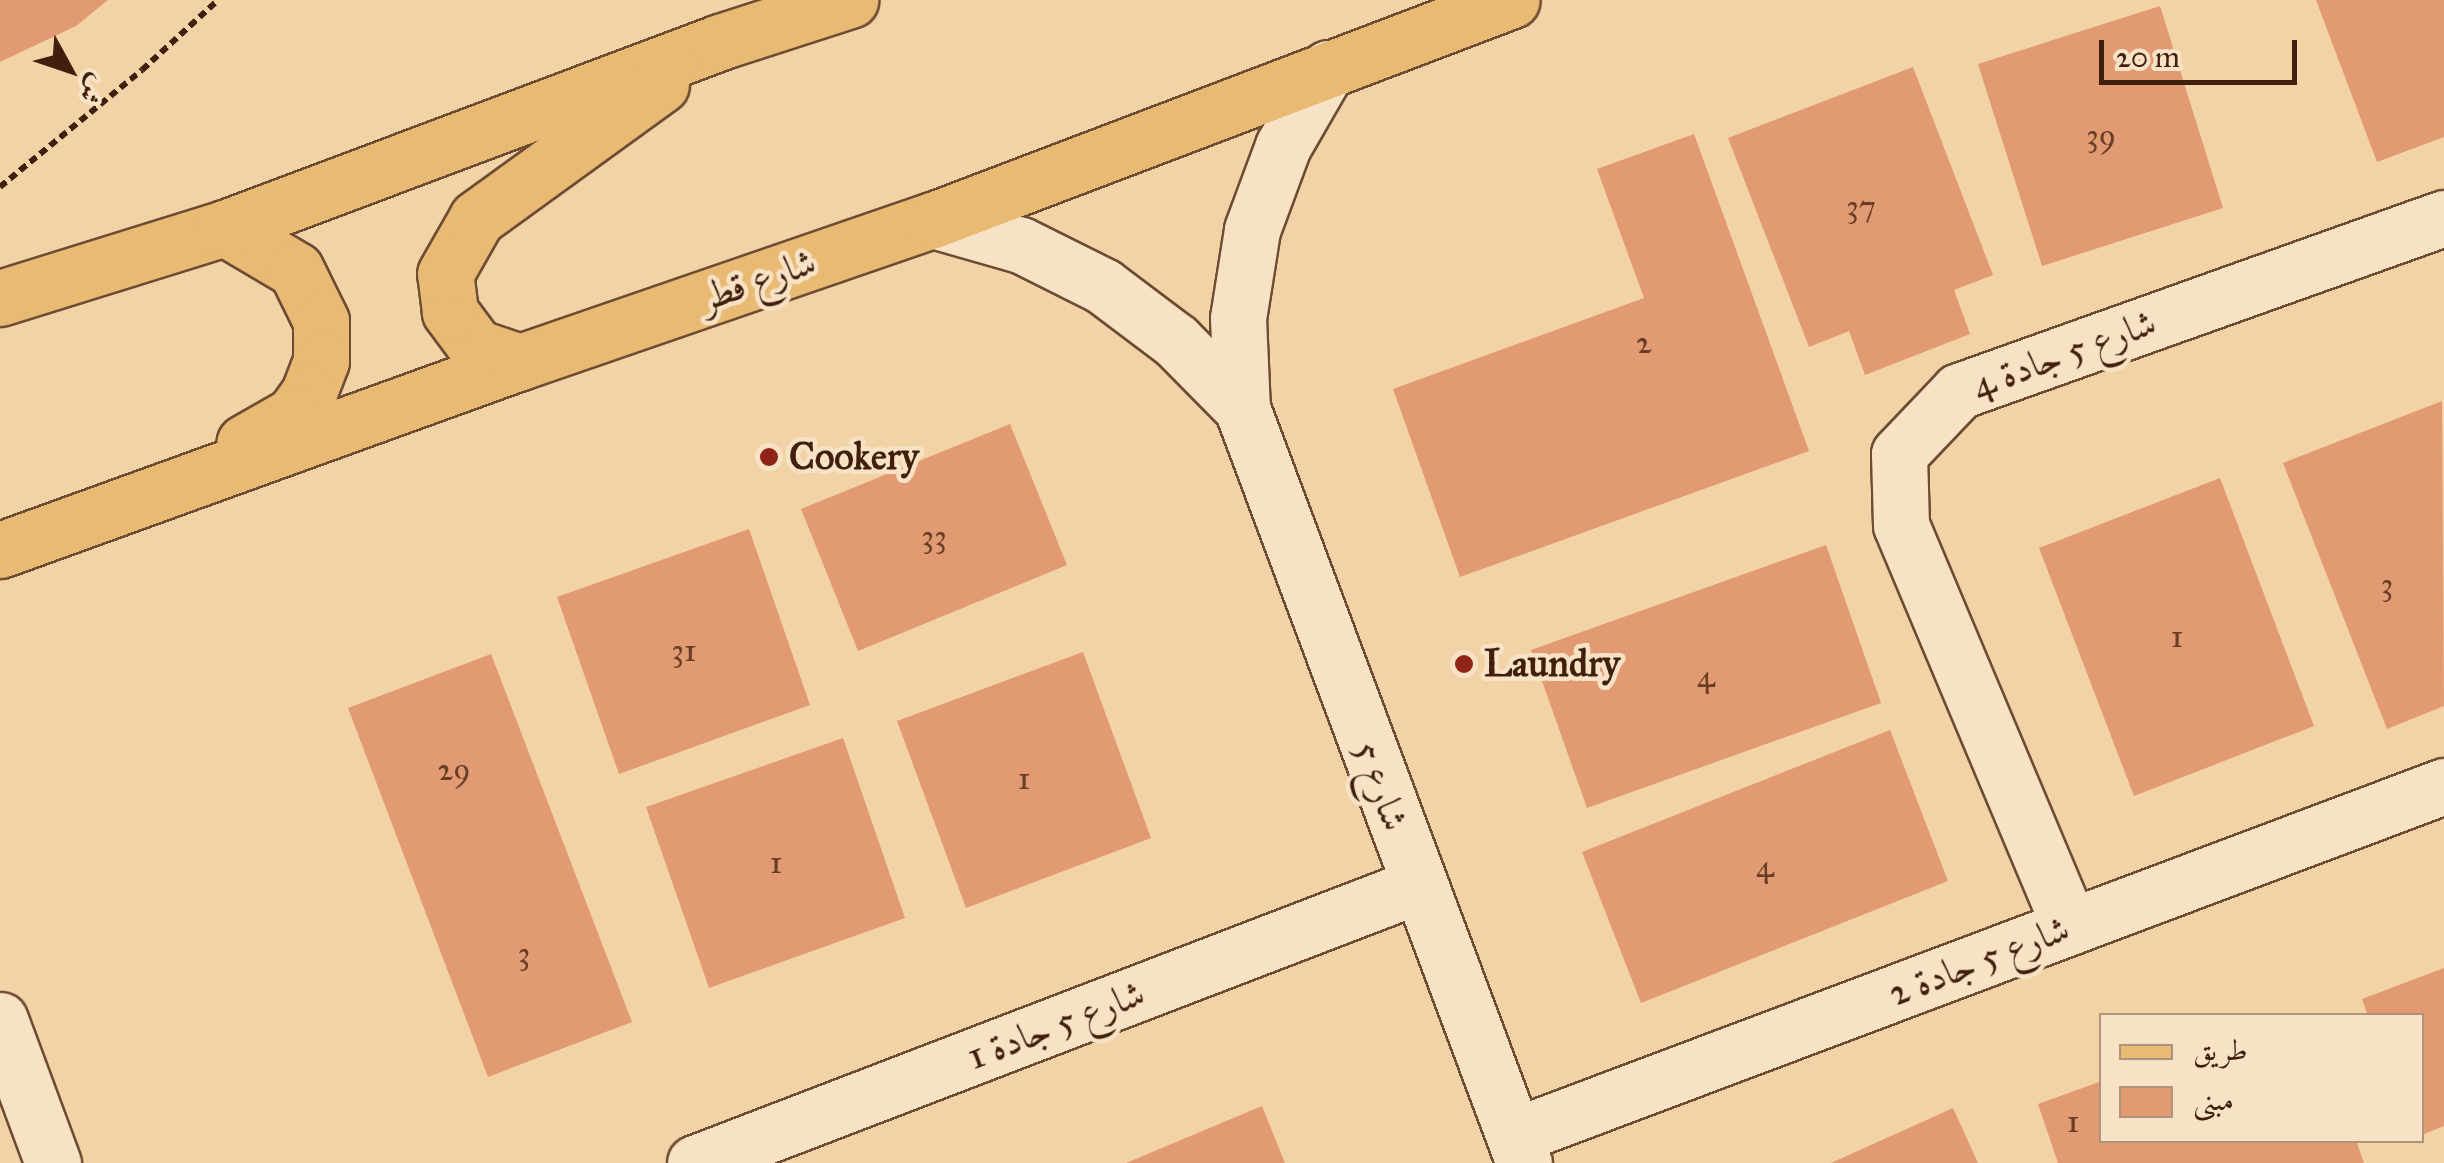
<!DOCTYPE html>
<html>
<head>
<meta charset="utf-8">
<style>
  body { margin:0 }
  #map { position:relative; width:2444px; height:1163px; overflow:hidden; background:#f2d3a6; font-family:"IM FELL Great Primer",Amiri,serif }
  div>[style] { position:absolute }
  .building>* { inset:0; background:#e29a72 }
  .path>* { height:6px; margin-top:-3px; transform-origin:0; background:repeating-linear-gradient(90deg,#411f0e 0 8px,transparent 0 13px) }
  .roads { filter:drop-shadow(2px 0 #6d4c34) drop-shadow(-2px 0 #6d4c34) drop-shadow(0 2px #6d4c34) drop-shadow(0 -2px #6d4c34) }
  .minor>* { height:55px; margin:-27.5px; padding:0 27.5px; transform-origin:27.5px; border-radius:27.5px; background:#f7e2c5 }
  .major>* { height:55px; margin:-27.5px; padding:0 27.5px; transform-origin:27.5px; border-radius:27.5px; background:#e9ba73 }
  .dots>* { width:28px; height:28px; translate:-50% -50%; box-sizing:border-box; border:5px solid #f7e2c5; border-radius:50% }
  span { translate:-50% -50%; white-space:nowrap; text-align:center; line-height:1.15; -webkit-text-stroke:9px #f7e2c5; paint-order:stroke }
  .number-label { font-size:32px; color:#693e27 }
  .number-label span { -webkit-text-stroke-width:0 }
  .street-label { font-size:38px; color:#411f0e }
  .poi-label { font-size:38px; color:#411f0e; font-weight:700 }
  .left { translate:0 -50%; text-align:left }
  .legend { position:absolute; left:2099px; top:1013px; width:325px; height:130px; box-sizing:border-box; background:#f7e2c5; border:2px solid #ae947c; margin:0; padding:12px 18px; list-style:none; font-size:30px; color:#411f0e }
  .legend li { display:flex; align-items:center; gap:20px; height:50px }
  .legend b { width:50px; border:2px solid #ae947c }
  .north { position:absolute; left:20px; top:20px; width:100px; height:100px; -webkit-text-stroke:8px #f7e2c5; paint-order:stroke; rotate:130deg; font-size:28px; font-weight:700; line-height:40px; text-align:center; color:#411f0e }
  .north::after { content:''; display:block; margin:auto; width:35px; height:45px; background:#411f0e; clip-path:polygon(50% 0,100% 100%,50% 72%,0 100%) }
  .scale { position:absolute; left:2099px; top:40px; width:198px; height:45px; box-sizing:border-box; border:5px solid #411f0e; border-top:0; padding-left:12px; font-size:30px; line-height:35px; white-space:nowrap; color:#411f0e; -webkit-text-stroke:8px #f7e2c5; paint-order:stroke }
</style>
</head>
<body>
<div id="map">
  <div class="building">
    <i style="clip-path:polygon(0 0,108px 0,76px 26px,0 62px)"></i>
    <i style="clip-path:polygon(2316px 0,2444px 0,2444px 137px,2377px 162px)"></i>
    <i style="clip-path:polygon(2160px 6px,2223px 208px,2042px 266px,1978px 64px)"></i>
    <i style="clip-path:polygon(1913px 67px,1993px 275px,1954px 290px,1970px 334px,1865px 375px,1849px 331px,1809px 347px,1728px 138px)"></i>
    <i style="clip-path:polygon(1694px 134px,1809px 451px,1460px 577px,1393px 389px,1644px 298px,1597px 169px)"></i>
    <i style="clip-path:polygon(2442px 401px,2444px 706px,2387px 729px,2283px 463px)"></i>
    <i style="clip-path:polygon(1010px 424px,1067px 565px,858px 651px,801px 509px)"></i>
    <i style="clip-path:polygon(2220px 478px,2314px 726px,2134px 796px,2039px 548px)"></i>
    <i style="clip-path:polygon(749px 529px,810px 705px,619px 774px,557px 597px)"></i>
    <i style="clip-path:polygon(1826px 545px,1881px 703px,1587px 808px,1531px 650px)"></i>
    <i style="clip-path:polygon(1083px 652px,1151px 838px,966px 908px,897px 721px)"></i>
    <i style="clip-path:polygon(491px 654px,632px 1022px,488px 1077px,348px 708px)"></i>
    <i style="clip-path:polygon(1890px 730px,1948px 881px,1641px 1003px,1582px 852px)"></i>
    <i style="clip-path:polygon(843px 738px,905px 918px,709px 988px,646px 807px)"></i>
    <i style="clip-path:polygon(2444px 968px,2444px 1126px,2422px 1135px,2422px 1016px,2368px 1016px,2362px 999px)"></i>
    <i style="clip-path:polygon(2102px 1081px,2102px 1140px,2356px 1140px,2364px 1163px,2058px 1163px,2038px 1104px)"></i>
    <i style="clip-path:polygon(1262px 1106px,1285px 1163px,1126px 1163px)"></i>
    <i style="clip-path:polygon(1953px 1108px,1978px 1163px,1831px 1163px)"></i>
  </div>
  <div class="path">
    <i style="left:0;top:187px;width:184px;rotate:-39.5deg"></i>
    <i style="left:142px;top:70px;width:103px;rotate:-42.6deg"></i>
  </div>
  <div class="roads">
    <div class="minor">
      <i style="left:1328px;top:68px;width:90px;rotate:120deg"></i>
      <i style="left:1283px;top:146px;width:90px;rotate:110.3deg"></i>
      <i style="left:1252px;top:230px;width:89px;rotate:99deg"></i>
      <i style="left:1238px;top:318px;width:90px;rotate:87.5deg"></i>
      <i style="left:1242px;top:408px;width:806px;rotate:69.52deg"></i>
      <i style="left:933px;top:220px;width:91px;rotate:15.9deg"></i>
      <i style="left:1021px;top:245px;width:92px;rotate:26.6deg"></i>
      <i style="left:1103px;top:286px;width:91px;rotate:37deg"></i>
      <i style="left:1176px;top:341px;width:94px;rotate:45.4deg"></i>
      <i style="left:2070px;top:927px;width:436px;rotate:-112.8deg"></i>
      <i style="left:1901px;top:525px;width:71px;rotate:-91.6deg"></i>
      <i style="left:1899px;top:454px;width:87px;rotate:-46.4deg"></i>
      <i style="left:1959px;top:391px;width:515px;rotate:-19.63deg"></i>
      <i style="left:0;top:1020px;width:153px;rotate:69.7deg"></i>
      <i style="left:1514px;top:1136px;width:994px;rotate:-20.62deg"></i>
      <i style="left:695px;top:1163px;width:773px;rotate:-20.99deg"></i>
    </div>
    <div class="major">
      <i style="left:225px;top:228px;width:82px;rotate:30.6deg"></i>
      <i style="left:296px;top:270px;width:57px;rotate:63.9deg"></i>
      <i style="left:321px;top:321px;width:40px;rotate:90deg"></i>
      <i style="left:321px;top:361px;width:34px;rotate:111deg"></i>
      <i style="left:309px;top:393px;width:27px;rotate:126deg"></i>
      <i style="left:293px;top:415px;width:56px;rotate:150.3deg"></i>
      <i style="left:0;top:298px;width:236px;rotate:-17.3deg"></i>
      <i style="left:225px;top:228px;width:529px;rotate:-20.59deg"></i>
      <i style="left:720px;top:42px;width:137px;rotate:-17.9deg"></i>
      <i style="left:520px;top:362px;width:46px;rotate:-161.2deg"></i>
      <i style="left:476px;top:347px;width:44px;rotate:-126.6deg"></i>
      <i style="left:450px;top:312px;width:38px;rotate:-97deg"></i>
      <i style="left:445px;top:274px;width:64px;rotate:-60.3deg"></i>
      <i style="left:477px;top:218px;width:227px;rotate:-35.9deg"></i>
      <i style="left:0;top:550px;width:553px;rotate:-19.88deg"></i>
      <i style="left:520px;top:362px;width:437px;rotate:-19deg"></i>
      <i style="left:933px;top:220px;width:619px;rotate:-20.81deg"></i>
    </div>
  </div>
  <div class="dots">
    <i style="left:769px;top:457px;background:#8f2418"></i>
    <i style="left:1464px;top:664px;background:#8f2418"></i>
  </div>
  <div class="number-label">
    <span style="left:2101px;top:136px">39</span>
    <span style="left:1861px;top:207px">37</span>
    <span style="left:1644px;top:343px">2</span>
    <span style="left:934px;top:537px">33</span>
    <span style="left:2387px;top:585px">3</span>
    <span style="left:2177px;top:637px">1</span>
    <span style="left:684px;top:651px">31</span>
    <span style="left:1706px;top:677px">4</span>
    <span style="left:454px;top:770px">29</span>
    <span style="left:1024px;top:779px">1</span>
    <span style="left:776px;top:863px">1</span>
    <span style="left:1765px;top:867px">4</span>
    <span style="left:524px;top:954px">3</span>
    <span style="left:2073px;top:1122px">1</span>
  </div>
  <div class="street-label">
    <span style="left:758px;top:280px;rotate:-19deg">شارع قطر</span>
    <span style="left:2064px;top:354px;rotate:-20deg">شارع 5 جادة 4</span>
    <span style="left:1381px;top:786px;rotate:70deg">شارع 5</span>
    <span style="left:1979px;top:961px;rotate:-21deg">شارع 5 جادة 2</span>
    <span style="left:1056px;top:1025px;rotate:-21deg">شارع 5 جادة 1</span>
  </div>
  <div class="poi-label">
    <span class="left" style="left:789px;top:457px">Cookery</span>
    <span class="left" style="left:1484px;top:664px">Laundry</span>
  </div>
  <ul class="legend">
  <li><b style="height:12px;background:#e9ba73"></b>طريق</li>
  <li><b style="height:28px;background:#e29a72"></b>مبنى</li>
  </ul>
  <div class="north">ش</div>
  <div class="scale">20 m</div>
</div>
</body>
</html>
